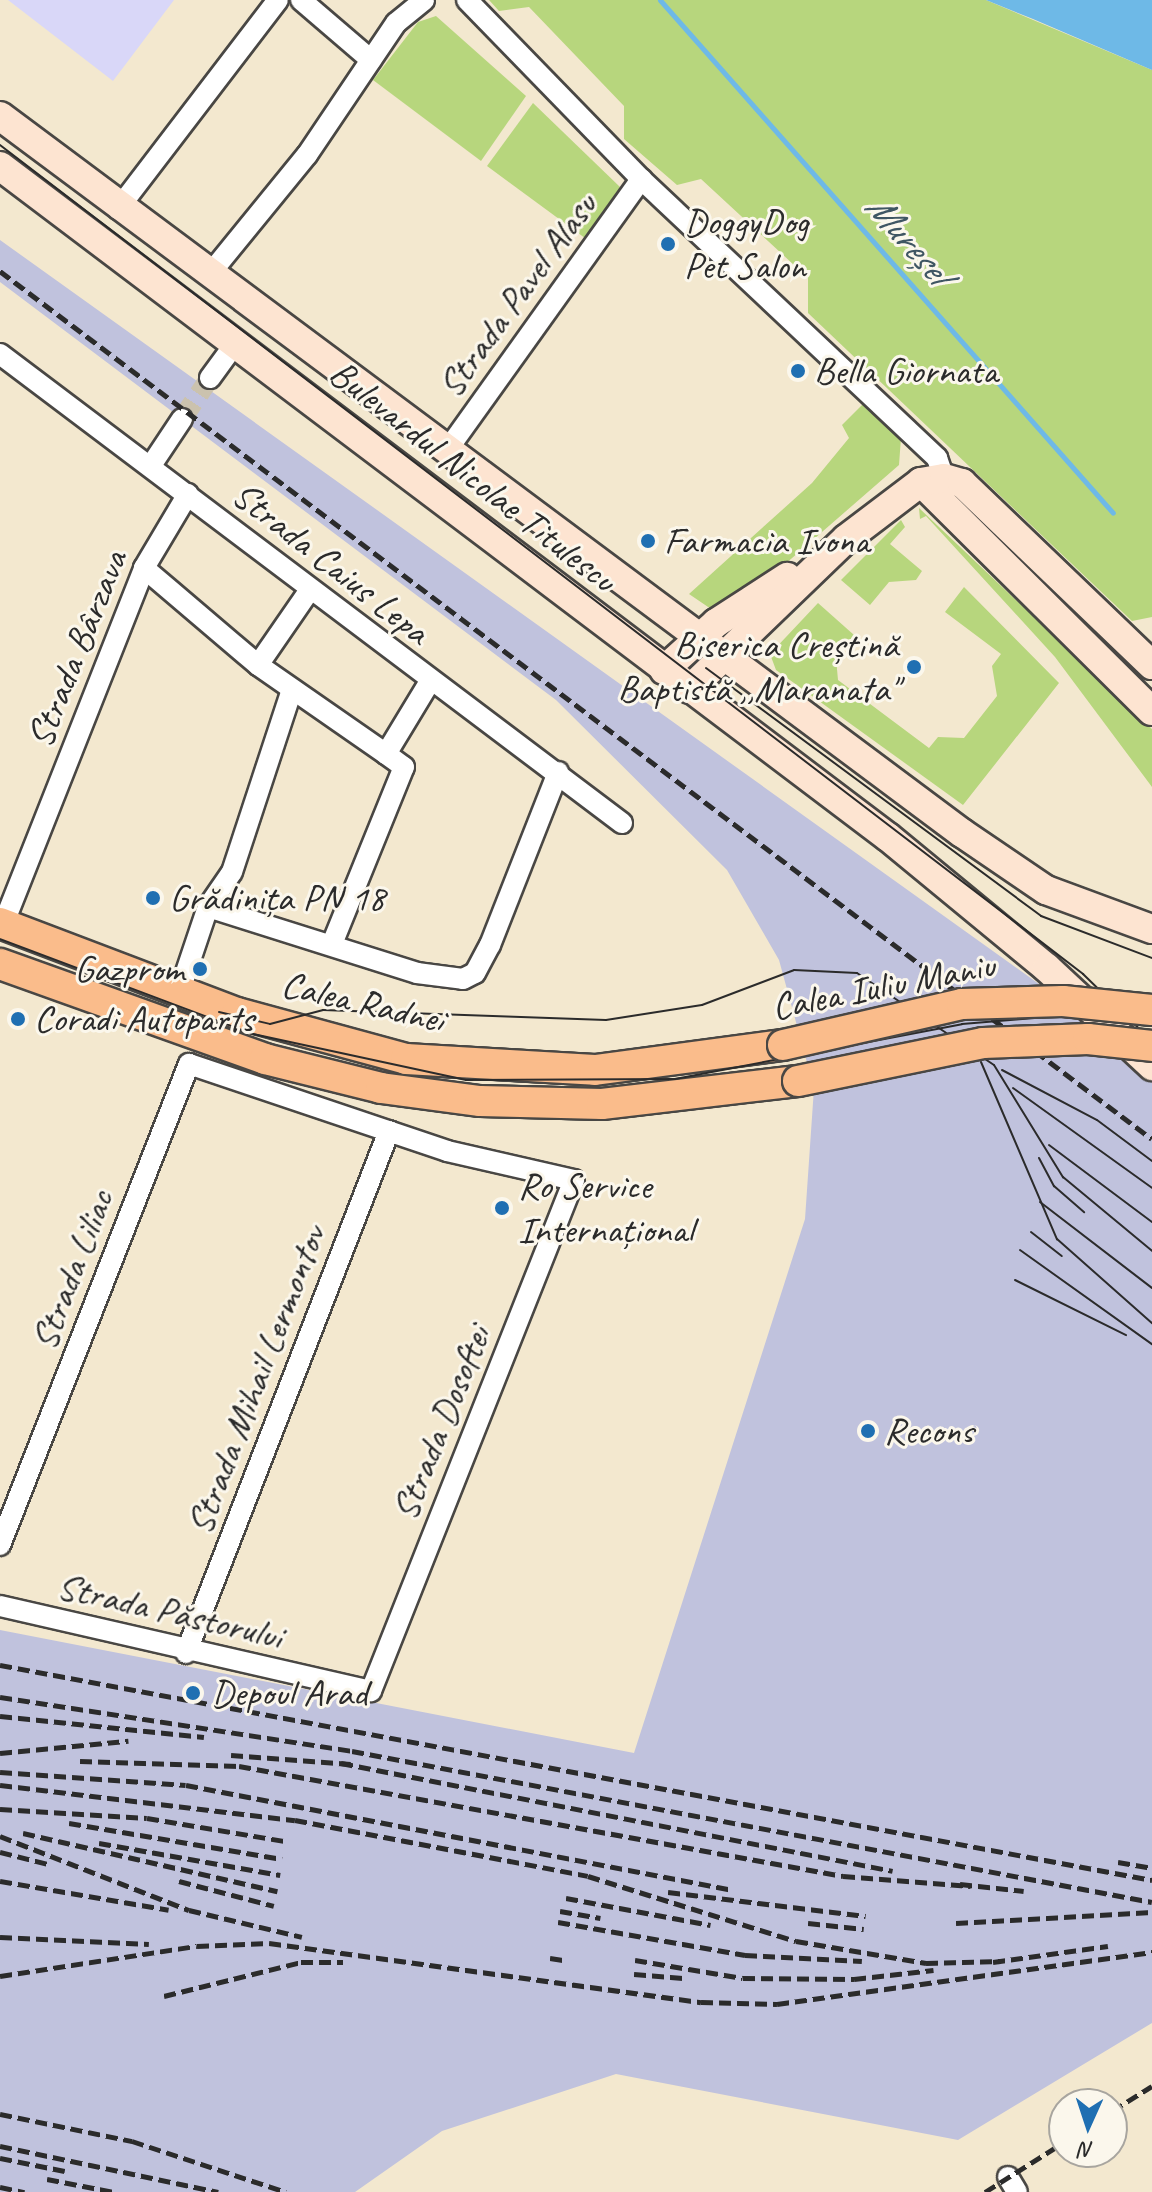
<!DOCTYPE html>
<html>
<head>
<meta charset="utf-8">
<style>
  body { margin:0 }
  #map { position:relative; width:1152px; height:2192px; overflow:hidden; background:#f3e8cf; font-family:Caveat,sans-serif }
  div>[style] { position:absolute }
  .built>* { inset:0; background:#d9d7f8 }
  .industrial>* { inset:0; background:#c0c2dd }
  .green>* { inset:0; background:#b7d67d }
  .water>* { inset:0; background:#6eb9e7 }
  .stream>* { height:5px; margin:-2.5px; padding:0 2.5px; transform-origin:2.5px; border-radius:2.5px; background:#6eb9e7 }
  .street-tunnel>* { height:20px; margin-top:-10px; transform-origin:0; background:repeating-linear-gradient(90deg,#cbc2ae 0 20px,transparent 0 30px) }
  .roads { filter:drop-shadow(2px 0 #494744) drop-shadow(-2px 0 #494744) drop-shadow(0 2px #494744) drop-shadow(0 -2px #494744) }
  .street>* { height:20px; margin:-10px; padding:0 10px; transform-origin:10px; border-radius:10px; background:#fff }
  .secondary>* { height:28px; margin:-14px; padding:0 14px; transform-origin:14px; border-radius:14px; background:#fde4d1 }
  .primary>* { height:30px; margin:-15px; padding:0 15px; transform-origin:15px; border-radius:15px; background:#fabc8b }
  .tram>* { height:2px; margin:-1px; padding:0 1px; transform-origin:1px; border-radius:1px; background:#2b2b2b }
  .rail>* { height:5px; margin-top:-2.5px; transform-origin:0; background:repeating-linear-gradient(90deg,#2b2b2b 0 12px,transparent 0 18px) }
  .bridges { filter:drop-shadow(2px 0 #494744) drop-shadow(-2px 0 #494744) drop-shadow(0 2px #494744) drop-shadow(0 -2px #494744) }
  .primary-bridge>* { height:30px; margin:-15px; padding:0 15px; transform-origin:15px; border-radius:15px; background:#fabc8b }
  .dots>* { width:22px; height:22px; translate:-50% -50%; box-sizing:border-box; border:4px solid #fbf7ec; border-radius:50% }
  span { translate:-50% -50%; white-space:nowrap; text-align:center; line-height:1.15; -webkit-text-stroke:6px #fbf7ec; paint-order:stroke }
  .poi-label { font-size:38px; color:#2b2b2b }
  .left { translate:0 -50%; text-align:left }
  .right { translate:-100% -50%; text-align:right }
  .street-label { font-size:38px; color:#2b2b2b }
  .water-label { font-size:40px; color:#3f5663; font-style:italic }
  .north { position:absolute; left:1048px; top:2088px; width:80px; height:80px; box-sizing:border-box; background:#fbf7ec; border:2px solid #a8a59f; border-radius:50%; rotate:183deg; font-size:22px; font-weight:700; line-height:32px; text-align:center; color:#2b2b2b }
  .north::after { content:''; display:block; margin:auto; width:28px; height:36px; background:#1f6fb2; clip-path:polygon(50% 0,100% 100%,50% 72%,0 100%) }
</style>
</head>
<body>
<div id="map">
  <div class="built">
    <i style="clip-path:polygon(8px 0,174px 0,113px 81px)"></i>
  </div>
  <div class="industrial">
    <i style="clip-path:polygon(0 240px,1039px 984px,1152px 1082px,1152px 2023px,958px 2140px,616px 2074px,442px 2131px,355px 2192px,0 2192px,0 1630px,634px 1753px,805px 1219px,814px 1088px,779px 960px,727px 870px,556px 700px,0 282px)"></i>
  </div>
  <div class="green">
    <i style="clip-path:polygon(489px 0,986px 0,1152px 70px,1152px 617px,1132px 621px,808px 313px,808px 278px,701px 179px,677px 185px,624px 139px,624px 106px,529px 7px,499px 11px)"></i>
    <i style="clip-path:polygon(436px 16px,526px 96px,481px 161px,373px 80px,418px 22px)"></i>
    <i style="clip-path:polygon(533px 103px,620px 187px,589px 241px,487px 166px)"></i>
    <i style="clip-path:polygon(864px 403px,901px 438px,899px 465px,776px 572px,714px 611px,689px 594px,812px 483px,849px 438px,842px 425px)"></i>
    <i style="clip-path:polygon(919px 508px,1152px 729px,1152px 787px,1055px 657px,926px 516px,920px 519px)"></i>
    <i style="clip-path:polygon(901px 520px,905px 527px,890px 544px,922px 571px,916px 580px,889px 582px,870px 605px,841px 580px)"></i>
    <i style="clip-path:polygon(964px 587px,1059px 683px,963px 805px,776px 670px,770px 654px,818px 603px,854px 635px,836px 658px,838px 680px,929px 748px,938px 737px,964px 738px,997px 696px,992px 666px,1001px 654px,945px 612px)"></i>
  </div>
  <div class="water">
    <i style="clip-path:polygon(986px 0,1152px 0,1152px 70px,1033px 19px)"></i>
  </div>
  <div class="stream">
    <i style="left:660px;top:0;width:684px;rotate:48.55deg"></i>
  </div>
  <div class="street-tunnel">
    <i style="left:182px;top:419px;width:50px;rotate:-55.7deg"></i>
  </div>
  <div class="roads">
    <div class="street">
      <i style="left:301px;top:0;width:92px;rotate:40.6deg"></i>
      <i style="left:467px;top:0;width:250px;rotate:45.8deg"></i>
      <i style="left:641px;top:179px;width:407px;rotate:43.3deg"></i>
      <i style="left:937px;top:458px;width:21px;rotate:71deg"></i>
      <i style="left:118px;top:209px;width:263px;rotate:-52.6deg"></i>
      <i style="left:209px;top:275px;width:155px;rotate:-50.8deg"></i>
      <i style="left:307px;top:155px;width:159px;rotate:-56deg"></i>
      <i style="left:396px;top:23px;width:36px;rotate:-39deg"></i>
      <i style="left:0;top:354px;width:779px;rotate:37.02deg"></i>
      <i style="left:210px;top:378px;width:46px;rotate:-53.9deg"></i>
      <i style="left:448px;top:449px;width:332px;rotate:-54.4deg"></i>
      <i style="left:152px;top:464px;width:54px;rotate:-56.3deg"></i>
      <i style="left:144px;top:568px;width:150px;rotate:40.4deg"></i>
      <i style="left:258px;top:665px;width:156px;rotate:34.8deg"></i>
      <i style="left:386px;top:754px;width:83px;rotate:-58.8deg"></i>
      <i style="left:258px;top:665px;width:90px;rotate:-55.4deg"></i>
      <i style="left:208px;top:907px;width:219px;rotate:17.5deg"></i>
      <i style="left:417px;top:973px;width:46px;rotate:7.4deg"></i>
      <i style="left:463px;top:979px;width:13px;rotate:-27deg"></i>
      <i style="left:475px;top:973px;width:32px;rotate:-62deg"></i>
      <i style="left:490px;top:945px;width:186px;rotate:-68.5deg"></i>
      <i style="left:3px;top:925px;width:384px;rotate:-68.4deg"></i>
      <i style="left:144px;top:568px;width:86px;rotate:-59.3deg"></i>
      <i style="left:332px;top:944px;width:191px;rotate:-67.9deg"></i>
      <i style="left:404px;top:767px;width:22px;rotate:-144deg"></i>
      <i style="left:179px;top:993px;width:91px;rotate:-71.4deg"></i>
      <i style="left:208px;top:907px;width:42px;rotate:-55.6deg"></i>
      <i style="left:232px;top:872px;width:192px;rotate:-71.8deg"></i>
      <i style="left:0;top:1545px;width:517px;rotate:-68.55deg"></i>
      <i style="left:189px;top:1064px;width:272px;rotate:18.6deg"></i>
      <i style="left:447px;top:1151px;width:130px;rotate:12.9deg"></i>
      <i style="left:574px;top:1180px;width:550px;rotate:111.67deg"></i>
      <i style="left:371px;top:1691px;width:381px;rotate:-167.1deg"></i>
      <i style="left:186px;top:1653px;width:560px;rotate:-68.75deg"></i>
      <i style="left:1008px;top:2177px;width:17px;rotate:59deg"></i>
    </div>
    <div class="secondary">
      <i style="left:0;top:116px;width:1200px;rotate:36.7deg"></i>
      <i style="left:962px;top:833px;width:102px;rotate:34.2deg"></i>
      <i style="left:1046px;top:890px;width:113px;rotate:20.2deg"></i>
      <i style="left:0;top:166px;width:1113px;rotate:37.08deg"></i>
      <i style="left:888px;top:837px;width:206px;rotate:39.5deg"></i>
      <i style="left:1047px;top:968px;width:144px;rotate:43deg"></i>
      <i style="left:921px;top:482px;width:325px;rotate:44.8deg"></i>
      <i style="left:664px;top:670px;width:70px;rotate:-42.1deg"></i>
      <i style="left:716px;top:623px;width:85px;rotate:-32.9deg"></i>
      <i style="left:690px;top:689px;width:216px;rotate:-43.9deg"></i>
      <i style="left:846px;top:539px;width:94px;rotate:-37.2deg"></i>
      <i style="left:921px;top:482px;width:23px;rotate:-10deg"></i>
      <i style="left:944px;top:478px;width:19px;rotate:16deg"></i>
      <i style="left:962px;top:483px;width:263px;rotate:43.8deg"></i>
    </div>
    <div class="primary">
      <i style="left:0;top:923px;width:254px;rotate:20.8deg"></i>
      <i style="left:237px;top:1013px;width:175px;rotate:15.2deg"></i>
      <i style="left:406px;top:1059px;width:189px;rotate:3.3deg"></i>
      <i style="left:595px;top:1070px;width:190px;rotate:-7.6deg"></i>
      <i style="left:0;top:964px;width:282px;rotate:19.7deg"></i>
      <i style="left:265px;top:1059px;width:120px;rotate:14deg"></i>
      <i style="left:381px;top:1088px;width:100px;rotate:7.5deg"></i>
      <i style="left:480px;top:1101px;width:122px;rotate:1.4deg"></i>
      <i style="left:602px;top:1104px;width:197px;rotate:-6.7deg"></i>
    </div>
  </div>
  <div class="tram">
    <i style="left:0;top:145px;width:1364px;rotate:37.43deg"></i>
    <i style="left:1083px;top:974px;width:96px;rotate:44.2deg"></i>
    <i style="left:706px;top:668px;width:417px;rotate:36.5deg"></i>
    <i style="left:1041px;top:916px;width:119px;rotate:20.7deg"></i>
    <i style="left:0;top:939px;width:270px;rotate:20.6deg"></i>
    <i style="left:253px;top:1034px;width:218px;rotate:12.2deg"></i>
    <i style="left:466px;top:1080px;width:209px;rotate:-0.3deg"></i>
    <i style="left:675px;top:1079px;width:292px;rotate:-10.8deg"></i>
    <i style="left:962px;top:1024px;width:97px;rotate:-4.7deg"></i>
    <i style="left:1059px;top:1016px;width:93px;rotate:4.3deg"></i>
    <i style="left:219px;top:1012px;width:52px;rotate:13.2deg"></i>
    <i style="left:270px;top:1024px;width:55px;rotate:-14.8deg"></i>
    <i style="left:323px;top:1010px;width:283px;rotate:2deg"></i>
    <i style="left:606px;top:1020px;width:97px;rotate:-8.9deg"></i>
    <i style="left:702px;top:1005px;width:98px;rotate:-20.8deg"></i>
    <i style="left:794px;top:970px;width:63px;rotate:2.7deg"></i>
    <i style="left:857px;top:973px;width:165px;rotate:33.9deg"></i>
    <i style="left:994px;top:1065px;width:132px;rotate:58.4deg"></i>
    <i style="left:1063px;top:1177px;width:116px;rotate:39.7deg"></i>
    <i style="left:981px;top:1062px;width:193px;rotate:66.8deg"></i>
    <i style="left:1057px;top:1239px;width:127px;rotate:41.5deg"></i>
    <i style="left:1002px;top:1070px;width:107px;rotate:27.8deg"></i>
    <i style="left:1097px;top:1120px;width:69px;rotate:36.7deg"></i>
    <i style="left:1013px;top:1088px;width:171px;rotate:35.7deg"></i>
    <i style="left:1049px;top:1145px;width:129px;rotate:36.8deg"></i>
    <i style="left:1039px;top:1158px;width:32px;rotate:62deg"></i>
    <i style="left:1054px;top:1186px;width:40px;rotate:41deg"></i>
    <i style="left:1040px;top:1202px;width:141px;rotate:37.5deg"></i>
    <i style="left:1031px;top:1232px;width:39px;rotate:38deg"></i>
    <i style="left:1020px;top:1250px;width:162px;rotate:35.5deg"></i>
    <i style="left:1015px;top:1280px;width:124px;rotate:26.4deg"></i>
  </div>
  <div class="rail">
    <i style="left:0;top:271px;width:1442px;rotate:37deg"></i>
    <i style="left:0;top:1665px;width:1172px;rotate:10.57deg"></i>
    <i style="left:0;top:1697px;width:356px;rotate:8.7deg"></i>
    <i style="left:352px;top:1751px;width:814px;rotate:10.69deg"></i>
    <i style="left:0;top:1716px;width:205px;rotate:5.9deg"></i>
    <i style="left:0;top:1753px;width:129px;rotate:-5.4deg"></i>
    <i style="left:231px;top:1755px;width:120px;rotate:4.3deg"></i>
    <i style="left:80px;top:1761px;width:159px;rotate:1.8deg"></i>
    <i style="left:239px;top:1766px;width:614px;rotate:10.32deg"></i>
    <i style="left:843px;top:1876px;width:128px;rotate:4.5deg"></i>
    <i style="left:341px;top:1763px;width:562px;rotate:11.07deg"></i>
    <i style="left:0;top:1772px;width:186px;rotate:4deg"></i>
    <i style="left:186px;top:1785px;width:557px;rotate:10.87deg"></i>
    <i style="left:0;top:1785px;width:297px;rotate:6.8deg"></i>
    <i style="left:295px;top:1820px;width:298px;rotate:10.8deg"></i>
    <i style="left:588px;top:1876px;width:218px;rotate:17.4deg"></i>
    <i style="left:796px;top:1941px;width:132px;rotate:9.6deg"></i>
    <i style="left:926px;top:1963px;width:75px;rotate:-1.5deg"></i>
    <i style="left:0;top:1809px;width:147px;rotate:3.5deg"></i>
    <i style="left:147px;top:1818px;width:140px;rotate:9.5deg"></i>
    <i style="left:69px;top:1823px;width:216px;rotate:9.6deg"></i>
    <i style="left:23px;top:1833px;width:261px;rotate:12.9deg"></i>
    <i style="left:0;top:1836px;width:203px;rotate:21.4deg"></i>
    <i style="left:189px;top:1910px;width:116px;rotate:13.4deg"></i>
    <i style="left:99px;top:1843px;width:184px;rotate:10deg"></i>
    <i style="left:0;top:1852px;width:49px;rotate:14deg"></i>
    <i style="left:1118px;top:1862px;width:35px;rotate:10deg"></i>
    <i style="left:0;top:1881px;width:171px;rotate:9.7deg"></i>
    <i style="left:179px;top:1881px;width:98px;rotate:14.7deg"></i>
    <i style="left:960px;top:1884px;width:64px;rotate:6.2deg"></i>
    <i style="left:668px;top:1892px;width:199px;rotate:6.9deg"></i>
    <i style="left:566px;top:1898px;width:147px;rotate:10.6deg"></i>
    <i style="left:560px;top:1911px;width:41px;rotate:9.9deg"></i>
    <i style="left:558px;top:1922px;width:190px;rotate:10deg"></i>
    <i style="left:745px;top:1955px;width:117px;rotate:2.9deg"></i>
    <i style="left:808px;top:1923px;width:56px;rotate:6.1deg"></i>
    <i style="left:956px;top:1923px;width:196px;rotate:-3.2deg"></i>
    <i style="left:0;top:1937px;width:149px;rotate:2.7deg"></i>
    <i style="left:550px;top:1958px;width:13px;rotate:9deg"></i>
    <i style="left:635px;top:1960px;width:109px;rotate:9.5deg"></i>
    <i style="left:743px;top:1978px;width:111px;rotate:0.5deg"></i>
    <i style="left:854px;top:1979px;width:80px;rotate:-6.5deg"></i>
    <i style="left:993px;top:1962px;width:116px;rotate:-7.9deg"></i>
    <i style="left:634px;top:1974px;width:49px;rotate:4.7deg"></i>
    <i style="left:0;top:1976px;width:199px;rotate:-8.7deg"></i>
    <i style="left:197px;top:1946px;width:72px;rotate:-2.4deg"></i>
    <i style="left:269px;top:1943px;width:436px;rotate:7.8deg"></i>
    <i style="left:701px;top:2002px;width:76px;rotate:1.5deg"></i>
    <i style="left:777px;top:2004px;width:379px;rotate:-7.9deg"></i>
    <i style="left:164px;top:1996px;width:141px;rotate:-13.9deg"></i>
    <i style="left:301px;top:1962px;width:42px"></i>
    <i style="left:1112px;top:2111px;width:47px;rotate:-32deg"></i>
    <i style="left:0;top:2114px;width:135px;rotate:11.6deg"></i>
    <i style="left:132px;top:2141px;width:162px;rotate:18.3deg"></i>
    <i style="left:0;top:2146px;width:223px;rotate:11.9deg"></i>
    <i style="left:0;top:2158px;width:66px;rotate:11.3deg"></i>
    <i style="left:47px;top:2179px;width:68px;rotate:11deg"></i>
    <i style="left:0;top:2187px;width:25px;rotate:12deg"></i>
    <i style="left:985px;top:2192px;width:93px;rotate:-32.3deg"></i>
  </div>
  <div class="bridges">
    <div class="primary-bridge">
      <i style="left:783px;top:1045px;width:184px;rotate:-12.9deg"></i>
      <i style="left:962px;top:1004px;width:101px;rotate:-1.7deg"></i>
      <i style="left:1063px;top:1001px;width:89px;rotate:5.8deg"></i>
      <i style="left:798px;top:1081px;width:189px;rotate:-11.6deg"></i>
      <i style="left:983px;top:1043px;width:105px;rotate:-2.2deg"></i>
      <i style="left:1088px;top:1039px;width:64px;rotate:6.2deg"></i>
    </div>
  </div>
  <div class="dots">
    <i style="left:668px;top:244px;background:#1f6fb2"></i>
    <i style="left:798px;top:371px;background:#1f6fb2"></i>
    <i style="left:648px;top:541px;background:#1f6fb2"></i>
    <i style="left:914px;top:667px;background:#1f6fb2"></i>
    <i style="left:153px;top:898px;background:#1f6fb2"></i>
    <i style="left:200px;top:969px;background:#1f6fb2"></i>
    <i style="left:18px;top:1019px;background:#1f6fb2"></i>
    <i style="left:502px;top:1208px;background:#1f6fb2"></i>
    <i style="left:868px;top:1431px;background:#1f6fb2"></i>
    <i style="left:193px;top:1693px;background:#1f6fb2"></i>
  </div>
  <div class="poi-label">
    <span class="left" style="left:684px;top:244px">DoggyDog<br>Pet Salon</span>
    <span class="left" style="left:814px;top:371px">Bella Giornata</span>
    <span class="left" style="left:664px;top:541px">Farmacia Ivona</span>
    <span class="right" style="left:898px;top:667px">Biserica Creștină<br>Baptistă ,,Maranata"</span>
    <span class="left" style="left:169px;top:898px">Grădinița PN 18</span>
    <span class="right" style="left:184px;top:969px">Gazprom</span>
    <span class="left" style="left:34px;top:1019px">Coradi Autoparts</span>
    <span class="left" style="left:518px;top:1208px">Ro Service<br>Internațional</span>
    <span class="left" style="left:884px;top:1431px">Recons</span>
    <span class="left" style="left:211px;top:1693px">Depoul Arad</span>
  </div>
  <div class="street-label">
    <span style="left:517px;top:295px;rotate:-54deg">Strada Pavel Alasu</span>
    <span style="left:473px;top:476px;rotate:38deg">Bulevardul Nicolae Titulescu</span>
    <span style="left:331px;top:563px;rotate:38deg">Strada Caius Lepa</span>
    <span style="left:77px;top:649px;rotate:-68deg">Strada Bârzava</span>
    <span style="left:883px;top:986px;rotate:-11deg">Calea Iuliu Maniu</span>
    <span style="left:363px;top:1002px;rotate:13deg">Calea Radnei</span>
    <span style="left:72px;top:1270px;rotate:-69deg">Strada Liliac</span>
    <span style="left:256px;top:1380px;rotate:-69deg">Strada Mihail Lermontov</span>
    <span style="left:441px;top:1423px;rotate:-68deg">Strada Dosoftei</span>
    <span style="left:170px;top:1611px;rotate:13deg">Strada Păstorului</span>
  </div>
  <div class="water-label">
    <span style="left:908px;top:238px;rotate:49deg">Mureșel</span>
  </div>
  <div class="north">N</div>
</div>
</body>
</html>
